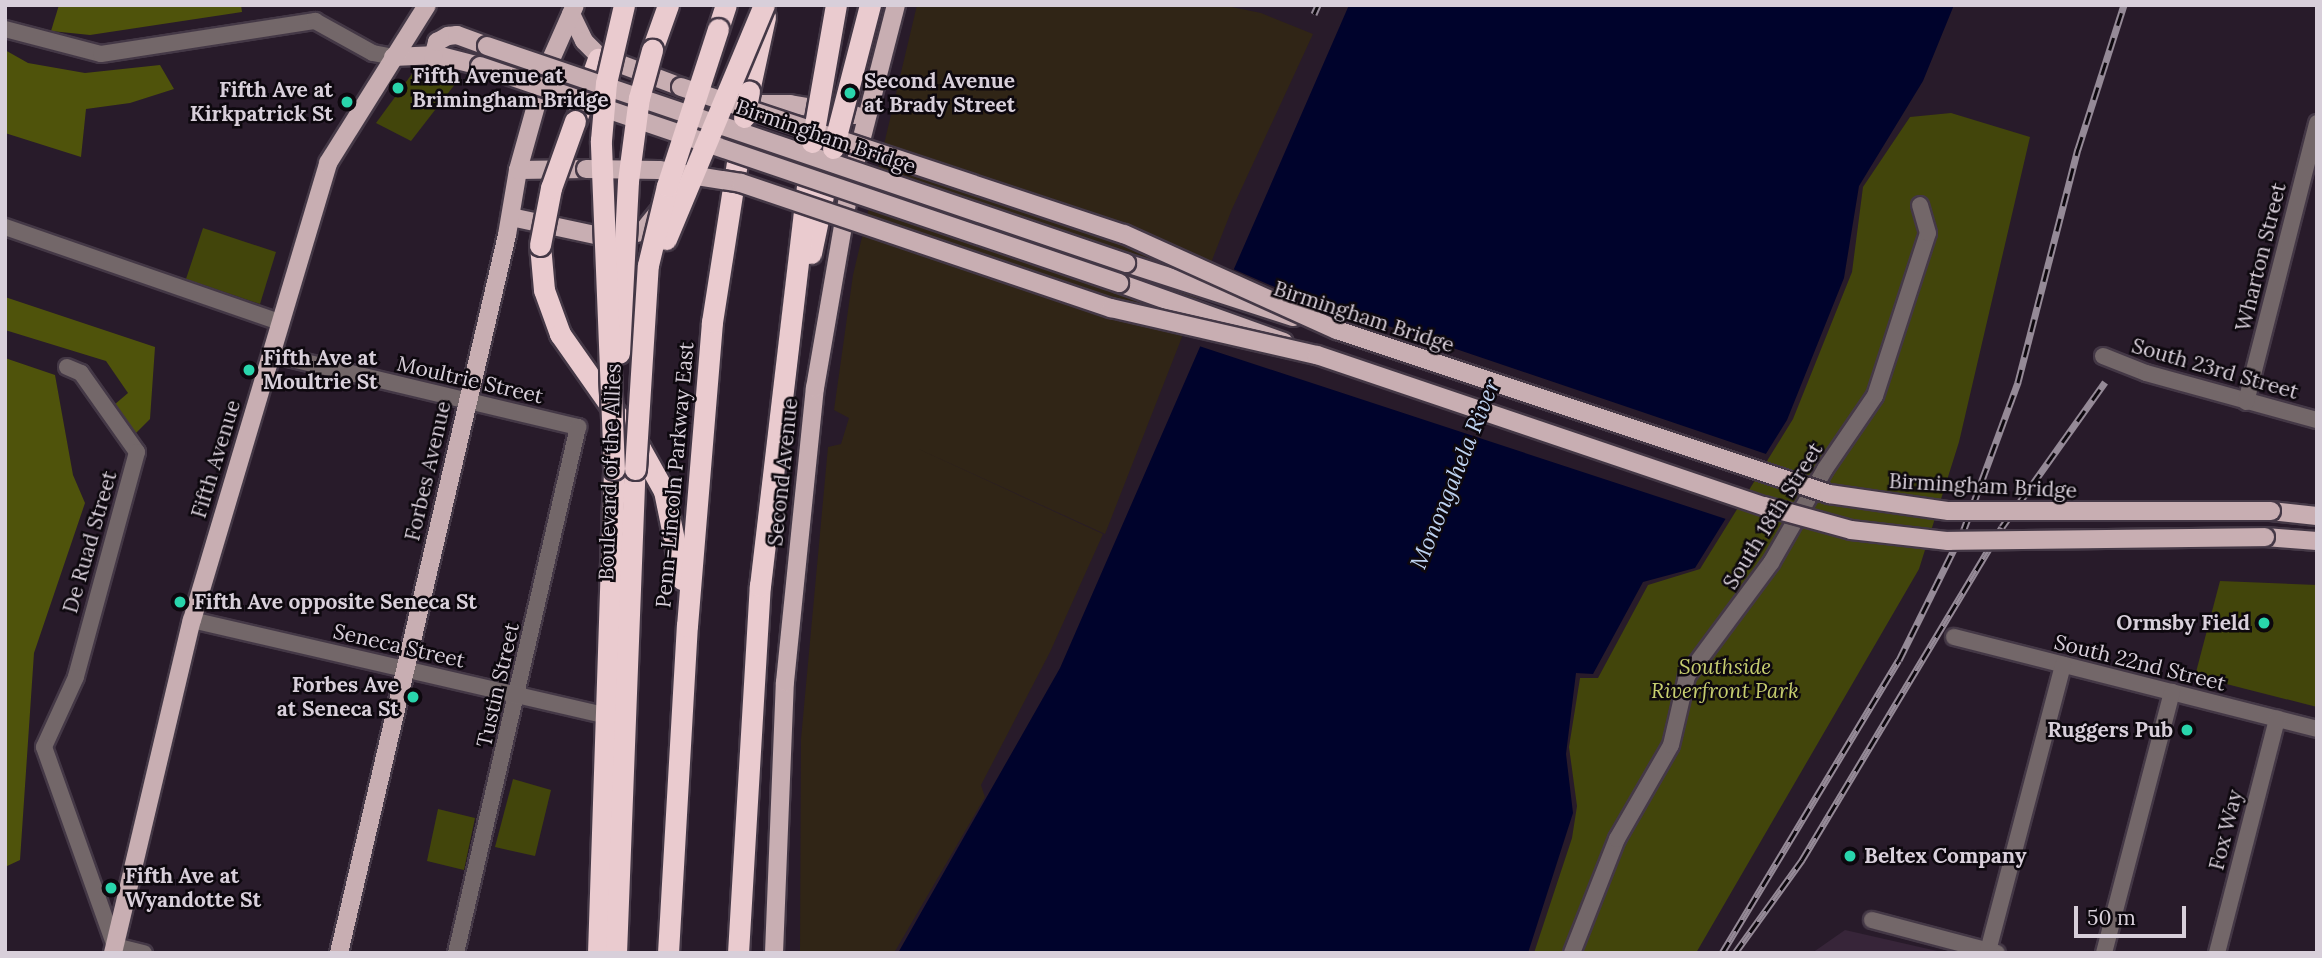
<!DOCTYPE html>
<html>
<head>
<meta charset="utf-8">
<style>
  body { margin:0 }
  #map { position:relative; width:2322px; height:958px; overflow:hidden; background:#281b2a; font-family:Lora,serif }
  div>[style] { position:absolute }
  .built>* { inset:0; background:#372539 }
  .industrial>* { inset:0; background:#302516 }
  .green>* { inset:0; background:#42450b }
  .forest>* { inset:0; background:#4f530b }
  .water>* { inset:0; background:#00032c }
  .pier>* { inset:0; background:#281b2a }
  .roads { filter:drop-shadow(2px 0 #443846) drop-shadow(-2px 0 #443846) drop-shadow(0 2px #443846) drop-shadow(0 -2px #443846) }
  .minor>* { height:16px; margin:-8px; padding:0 8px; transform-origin:8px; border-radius:8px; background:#736769 }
  .major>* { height:18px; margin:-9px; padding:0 9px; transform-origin:9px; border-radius:9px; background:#c8aeb2 }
  .highway>* { height:21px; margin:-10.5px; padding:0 10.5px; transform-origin:10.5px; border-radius:10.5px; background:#eacbcf }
  .rail>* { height:7px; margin-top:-3.5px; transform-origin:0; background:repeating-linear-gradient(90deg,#0d080e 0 13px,#958a97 0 26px); box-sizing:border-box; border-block:2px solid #958a97 }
  .bridges { filter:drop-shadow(2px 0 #443846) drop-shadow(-2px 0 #443846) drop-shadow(0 2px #443846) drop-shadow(0 -2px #443846) }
  .major-bridge>* { height:18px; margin:-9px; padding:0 9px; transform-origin:9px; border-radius:9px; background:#c8aeb2 }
  .highway-bridge>* { height:21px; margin:-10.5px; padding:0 10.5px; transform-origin:10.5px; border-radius:10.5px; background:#eacbcf }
  .dots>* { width:19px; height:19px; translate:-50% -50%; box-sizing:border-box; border:4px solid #0d080e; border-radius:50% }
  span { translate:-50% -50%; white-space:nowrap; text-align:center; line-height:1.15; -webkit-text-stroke:5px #0d080e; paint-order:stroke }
  .poi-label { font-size:21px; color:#d8cfda; font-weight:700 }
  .left { translate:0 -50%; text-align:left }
  .right { translate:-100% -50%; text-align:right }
  .street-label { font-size:21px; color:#d8cfda }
  .park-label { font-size:21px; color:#c6cd6f; font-style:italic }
  .water-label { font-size:23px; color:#bed2f0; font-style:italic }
  .frame { position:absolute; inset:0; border:7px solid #d8cfda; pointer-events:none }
  .scale { position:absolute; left:2074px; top:906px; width:112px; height:32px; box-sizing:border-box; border:4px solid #d8cfda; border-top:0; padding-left:9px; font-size:21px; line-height:24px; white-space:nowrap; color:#d8cfda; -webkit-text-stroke:5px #0d080e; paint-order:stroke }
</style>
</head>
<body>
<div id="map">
  <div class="built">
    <i style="clip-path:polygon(1845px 930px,1946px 953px,1812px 953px)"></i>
  </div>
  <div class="industrial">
    <i style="clip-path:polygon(917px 5px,1222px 5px,1261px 13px,1313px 34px,1232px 209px,1105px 534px,912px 446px,1103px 534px,1050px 652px,981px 785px,985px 797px,894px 953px,800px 953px,801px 739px,828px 447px,841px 444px,849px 418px,834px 410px,853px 275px)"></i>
  </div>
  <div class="green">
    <i style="clip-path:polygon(417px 67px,459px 79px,411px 141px,376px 123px)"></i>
    <i style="clip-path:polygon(1951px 113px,2030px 137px,1959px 442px,1919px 569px,1696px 953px,1534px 953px,1572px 838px,1577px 806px,1569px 747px,1580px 678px,1598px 678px,1648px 585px,1700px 569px,1793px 419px,1852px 272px,1863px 187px,1910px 117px)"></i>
    <i style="clip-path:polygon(203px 228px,276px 252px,260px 304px,186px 279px)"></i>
    <i style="clip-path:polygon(2220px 581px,2317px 585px,2317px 707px,2195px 676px)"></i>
    <i style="clip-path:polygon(513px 779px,551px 790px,535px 856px,495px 847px)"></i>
    <i style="clip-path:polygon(438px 809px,475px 818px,464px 870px,427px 861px)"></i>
  </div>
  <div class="forest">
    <i style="clip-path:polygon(59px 5px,241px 5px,242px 12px,90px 35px,51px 31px)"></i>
    <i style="clip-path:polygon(5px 50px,28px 63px,85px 73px,160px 65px,174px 89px,130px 103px,86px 109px,81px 157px,5px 133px)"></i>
    <i style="clip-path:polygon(5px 297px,155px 347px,150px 419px,134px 435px,114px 405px,128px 393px,106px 361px,5px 330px)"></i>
    <i style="clip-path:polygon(5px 358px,55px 375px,73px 475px,85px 503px,34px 653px,20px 860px,5px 867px)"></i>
  </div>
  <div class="water">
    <i style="clip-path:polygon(1349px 5px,1954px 5px,1923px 81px,1859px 186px,1844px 278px,1787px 420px,1695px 568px,1643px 582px,1593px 674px,1576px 673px,1566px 754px,1573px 813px,1528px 953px,898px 953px,1060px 668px)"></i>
  </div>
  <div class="pier">
    <i style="clip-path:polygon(1233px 269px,1279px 289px,1769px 455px,1729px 520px,1199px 346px)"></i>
  </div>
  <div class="roads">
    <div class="minor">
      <i style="left:5px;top:29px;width:99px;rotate:14.6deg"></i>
      <i style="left:101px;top:54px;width:217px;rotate:-8.8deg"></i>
      <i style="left:315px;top:21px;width:66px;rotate:28.9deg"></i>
      <i style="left:373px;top:53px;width:20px;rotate:11deg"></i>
      <i style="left:5px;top:227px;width:290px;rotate:19.1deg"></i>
      <i style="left:271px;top:354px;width:316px;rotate:13.4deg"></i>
      <i style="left:578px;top:427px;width:540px;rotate:103.06deg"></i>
      <i style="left:2103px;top:356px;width:46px;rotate:21.6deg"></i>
      <i style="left:2146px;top:373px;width:177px;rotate:15.4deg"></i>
      <i style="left:67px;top:367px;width:15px;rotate:23deg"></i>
      <i style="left:81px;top:373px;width:97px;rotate:54.7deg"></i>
      <i style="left:137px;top:452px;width:233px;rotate:105.2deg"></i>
      <i style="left:76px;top:677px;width:77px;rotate:114.6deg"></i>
      <i style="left:44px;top:747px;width:211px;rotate:70.4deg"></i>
      <i style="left:115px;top:946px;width:30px;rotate:14deg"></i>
      <i style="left:2246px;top:402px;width:288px;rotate:-75.7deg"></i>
      <i style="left:192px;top:620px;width:415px;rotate:13deg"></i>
      <i style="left:1954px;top:637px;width:374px;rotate:14.2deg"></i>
      <i style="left:1872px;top:920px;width:129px;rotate:14.8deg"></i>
      <i style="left:1988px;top:951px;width:296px;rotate:-75.3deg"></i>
      <i style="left:1572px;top:953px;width:123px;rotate:-68.5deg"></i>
      <i style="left:1617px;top:839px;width:108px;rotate:-60.1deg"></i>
      <i style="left:1671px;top:745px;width:71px;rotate:-76.9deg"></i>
      <i style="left:1687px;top:676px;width:141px;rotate:-53.4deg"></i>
      <i style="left:1771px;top:563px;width:108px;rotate:-60.1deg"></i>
      <i style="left:1825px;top:469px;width:88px;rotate:-55.6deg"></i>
      <i style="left:1875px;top:396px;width:171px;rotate:-72deg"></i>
      <i style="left:1928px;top:233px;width:29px;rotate:-106deg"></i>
      <i style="left:2104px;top:953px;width:270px;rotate:-75.4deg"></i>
      <i style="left:2217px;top:953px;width:242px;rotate:-75.6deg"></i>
    </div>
    <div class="major">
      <i style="left:571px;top:14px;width:30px;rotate:64deg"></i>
      <i style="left:584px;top:41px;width:21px;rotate:45deg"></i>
      <i style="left:599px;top:56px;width:88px;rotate:20.7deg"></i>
      <i style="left:393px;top:57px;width:44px;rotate:-2.6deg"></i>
      <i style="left:437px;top:55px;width:44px;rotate:14.3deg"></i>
      <i style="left:433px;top:57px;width:16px;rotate:-75deg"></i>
      <i style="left:437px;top:42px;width:13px;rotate:-29deg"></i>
      <i style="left:448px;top:36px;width:9px;rotate:-6deg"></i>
      <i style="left:457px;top:35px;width:32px;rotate:20deg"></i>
      <i style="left:733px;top:104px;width:57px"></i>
      <i style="left:790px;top:104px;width:66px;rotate:9.6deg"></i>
      <i style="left:518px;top:170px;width:68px;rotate:-0.8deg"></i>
      <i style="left:511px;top:217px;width:105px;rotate:12.1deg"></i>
      <i style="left:614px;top:239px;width:30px;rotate:-15deg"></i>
      <i style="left:643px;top:231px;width:28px;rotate:-51deg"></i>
      <i style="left:1126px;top:263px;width:176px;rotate:17.9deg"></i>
      <i style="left:1119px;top:283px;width:175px;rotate:19.7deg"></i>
      <i style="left:2271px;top:511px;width:46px;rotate:6.2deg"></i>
      <i style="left:2265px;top:537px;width:52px;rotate:4.4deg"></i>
      <i style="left:113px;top:953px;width:342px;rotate:-76.7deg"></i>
      <i style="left:192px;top:620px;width:477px;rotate:-73.4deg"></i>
      <i style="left:328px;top:163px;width:186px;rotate:-57.9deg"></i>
      <i style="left:339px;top:953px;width:737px;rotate:-76.83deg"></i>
      <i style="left:507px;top:235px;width:66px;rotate:-80.4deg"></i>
      <i style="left:518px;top:170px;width:101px;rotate:-74.4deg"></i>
      <i style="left:545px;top:73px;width:74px;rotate:-66.2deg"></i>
      <i style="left:774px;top:953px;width:271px;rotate:-87.7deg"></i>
      <i style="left:785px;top:682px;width:296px;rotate:-84.2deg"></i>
      <i style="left:815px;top:388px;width:211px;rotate:-80.2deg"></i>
      <i style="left:851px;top:180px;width:181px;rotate:-75.6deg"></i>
    </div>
    <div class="highway">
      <i style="left:718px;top:29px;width:25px;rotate:-72deg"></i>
      <i style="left:652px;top:50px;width:48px;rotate:-70.4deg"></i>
      <i style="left:749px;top:91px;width:76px;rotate:-77.8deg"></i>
      <i style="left:576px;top:120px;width:65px;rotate:-70.2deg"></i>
      <i style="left:540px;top:245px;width:45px;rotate:84.9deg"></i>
      <i style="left:544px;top:290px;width:47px;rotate:70deg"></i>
      <i style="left:560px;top:334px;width:139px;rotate:54.9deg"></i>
      <i style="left:640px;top:448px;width:49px;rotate:60.8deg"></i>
      <i style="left:664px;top:491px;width:90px;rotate:78.4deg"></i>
      <i style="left:811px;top:253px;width:107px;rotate:-78.2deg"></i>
      <i style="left:598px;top:953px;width:484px;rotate:-88.1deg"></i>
      <i style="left:616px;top:953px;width:484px;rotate:-87.8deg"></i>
      <i style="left:668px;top:953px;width:328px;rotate:-86.7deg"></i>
      <i style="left:687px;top:626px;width:305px;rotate:-85.3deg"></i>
      <i style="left:712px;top:322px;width:207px;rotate:-81.1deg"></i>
      <i style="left:738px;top:953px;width:368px;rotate:-86.6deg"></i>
      <i style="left:760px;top:586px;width:447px;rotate:-83.3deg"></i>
    </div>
  </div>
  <div class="rail">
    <i style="left:1314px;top:14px;width:10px;rotate:-66deg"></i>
    <i style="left:1722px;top:953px;width:342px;rotate:-58.9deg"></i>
    <i style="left:1899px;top:660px;width:146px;rotate:-63.6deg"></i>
    <i style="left:1964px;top:529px;width:157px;rotate:-69.8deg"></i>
    <i style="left:2018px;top:382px;width:241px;rotate:-75.6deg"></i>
    <i style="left:2078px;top:149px;width:151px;rotate:-72.3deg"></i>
    <i style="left:1735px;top:953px;width:115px;rotate:-54.2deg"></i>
    <i style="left:1802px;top:860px;width:388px;rotate:-59deg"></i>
    <i style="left:2002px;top:527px;width:178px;rotate:-54.6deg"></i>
  </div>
  <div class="bridges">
    <div class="major-bridge">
      <i style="left:487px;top:46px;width:675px;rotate:18.76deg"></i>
      <i style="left:480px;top:66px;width:675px;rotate:18.76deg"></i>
      <i style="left:681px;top:87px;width:467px;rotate:18.4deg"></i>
      <i style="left:1124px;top:234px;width:234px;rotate:24.3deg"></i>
      <i style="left:1337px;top:330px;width:519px;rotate:18.43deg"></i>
      <i style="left:1829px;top:494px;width:121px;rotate:8.1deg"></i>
      <i style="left:1949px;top:511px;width:322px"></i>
      <i style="left:586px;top:169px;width:73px;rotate:0.8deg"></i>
      <i style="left:659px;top:170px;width:83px;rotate:9deg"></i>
      <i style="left:741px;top:183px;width:391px;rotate:18.7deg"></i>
      <i style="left:1111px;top:308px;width:211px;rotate:12.9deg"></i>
      <i style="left:1317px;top:355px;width:472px;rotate:18.7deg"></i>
      <i style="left:1764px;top:506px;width:90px;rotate:15.4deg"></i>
      <i style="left:1851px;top:530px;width:98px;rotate:6.5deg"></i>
      <i style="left:1948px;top:541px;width:317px;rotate:-0.7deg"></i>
    </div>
    <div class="highway-bridge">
      <i style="left:744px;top:117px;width:26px;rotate:-79deg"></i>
      <i style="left:812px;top:142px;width:139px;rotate:-80.1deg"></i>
      <i style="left:833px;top:148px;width:148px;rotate:-75.5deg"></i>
      <i style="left:666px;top:239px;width:254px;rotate:-67.3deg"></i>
      <i style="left:540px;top:245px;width:58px;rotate:-79.1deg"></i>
      <i style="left:551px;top:188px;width:71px;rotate:-70.3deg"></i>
      <i style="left:619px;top:353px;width:172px;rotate:-87deg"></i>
      <i style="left:628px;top:181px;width:84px;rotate:-82.5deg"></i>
      <i style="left:639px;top:98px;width:50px;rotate:-74.8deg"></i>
      <i style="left:614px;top:469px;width:329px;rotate:-92.3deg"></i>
      <i style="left:601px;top:140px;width:57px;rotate:-85deg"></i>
      <i style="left:606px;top:83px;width:80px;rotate:-77deg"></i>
      <i style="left:635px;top:469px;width:204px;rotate:-86.4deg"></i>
      <i style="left:648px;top:265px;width:81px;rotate:-76.5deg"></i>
      <i style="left:667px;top:186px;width:165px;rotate:-72deg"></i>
    </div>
  </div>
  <div class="dots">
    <i style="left:398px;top:88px;background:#29d5ac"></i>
    <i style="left:850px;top:93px;background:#29d5ac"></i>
    <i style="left:347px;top:102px;background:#29d5ac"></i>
    <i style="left:249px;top:370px;background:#29d5ac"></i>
    <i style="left:180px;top:602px;background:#29d5ac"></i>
    <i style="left:2264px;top:623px;background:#29d5ac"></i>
    <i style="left:413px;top:697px;background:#29d5ac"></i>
    <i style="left:2187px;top:730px;background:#29d5ac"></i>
    <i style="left:1850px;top:856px;background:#29d5ac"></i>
    <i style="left:111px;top:888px;background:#29d5ac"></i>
  </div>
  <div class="poi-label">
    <span class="left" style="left:412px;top:88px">Fifth Avenue at<br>Brimingham Bridge</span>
    <span class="left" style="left:864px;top:93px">Second Avenue<br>at Brady Street</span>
    <span class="right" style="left:333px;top:102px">Fifth Ave at<br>Kirkpatrick St</span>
    <span class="left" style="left:263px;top:370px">Fifth Ave at<br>Moultrie St</span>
    <span class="left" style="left:194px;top:602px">Fifth Ave opposite Seneca St</span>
    <span class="right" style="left:2250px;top:623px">Ormsby Field</span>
    <span class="right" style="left:399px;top:697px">Forbes Ave<br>at Seneca St</span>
    <span class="right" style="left:2173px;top:730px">Ruggers Pub</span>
    <span class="left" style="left:1864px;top:856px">Beltex Company</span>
    <span class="left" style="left:125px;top:888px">Fifth Ave at<br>Wyandotte St</span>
  </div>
  <div class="street-label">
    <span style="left:826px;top:137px;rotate:19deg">Birmingham Bridge</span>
    <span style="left:2261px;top:257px;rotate:-76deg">Wharton Street</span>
    <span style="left:1364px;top:317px;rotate:18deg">Birmingham Bridge</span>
    <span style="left:2215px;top:369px;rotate:16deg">South 23rd Street</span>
    <span style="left:470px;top:380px;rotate:13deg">Moultrie Street</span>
    <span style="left:216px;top:459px;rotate:-73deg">Fifth Avenue</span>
    <span style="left:428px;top:471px;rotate:-77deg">Forbes Avenue</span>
    <span style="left:610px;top:472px;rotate:-88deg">Boulevard of the Allies</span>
    <span style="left:783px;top:472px;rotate:-84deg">Second Avenue</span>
    <span style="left:675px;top:475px;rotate:-85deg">Penn-Lincoln Parkway East</span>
    <span style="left:1983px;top:486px;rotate:3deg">Birmingham Bridge</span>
    <span style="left:1773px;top:516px;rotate:-58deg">South 18th Street</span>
    <span style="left:90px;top:542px;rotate:-74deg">De Ruad Street</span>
    <span style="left:399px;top:646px;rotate:13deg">Seneca Street</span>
    <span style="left:2140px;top:663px;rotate:14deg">South 22nd Street</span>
    <span style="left:498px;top:685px;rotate:-77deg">Tustin Street</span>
    <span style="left:2226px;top:830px;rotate:-76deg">Fox Way</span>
  </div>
  <div class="park-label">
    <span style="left:1725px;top:679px">Southside<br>Riverfront Park</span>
  </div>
  <div class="water-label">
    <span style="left:1455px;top:474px;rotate:-68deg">Monongahela River</span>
  </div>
  <div class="frame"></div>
  <div class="scale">50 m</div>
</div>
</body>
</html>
